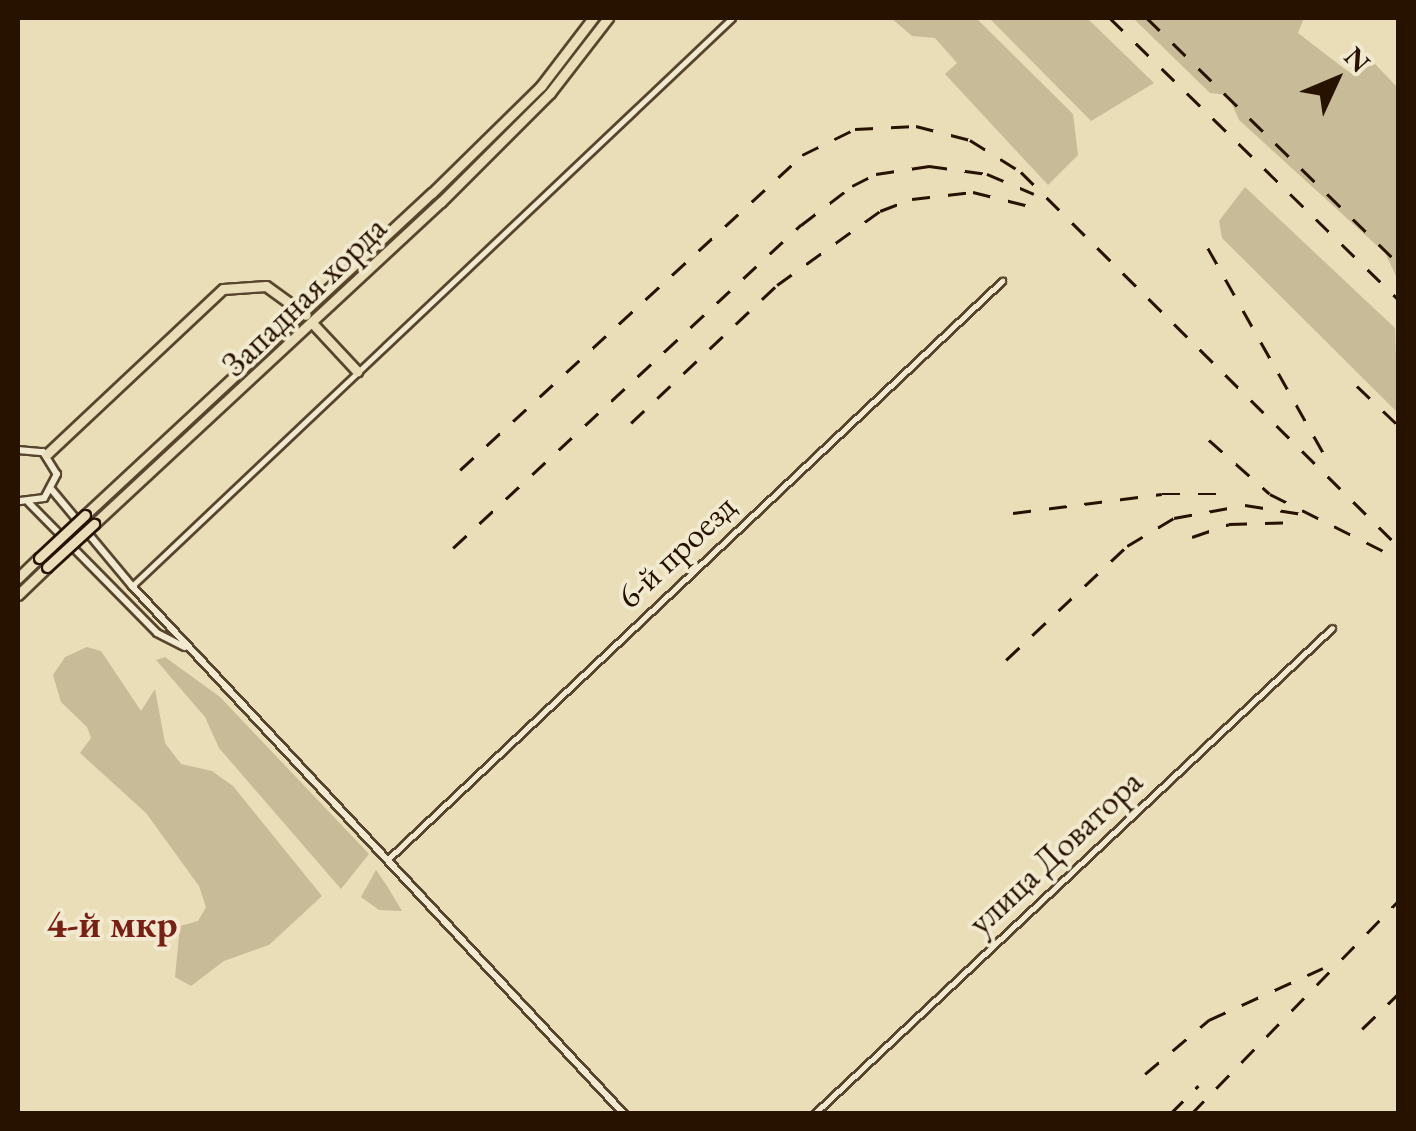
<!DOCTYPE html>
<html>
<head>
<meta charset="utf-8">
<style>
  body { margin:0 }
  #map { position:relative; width:1416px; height:1131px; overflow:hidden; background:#e9deb7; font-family:"EB Garamond",serif }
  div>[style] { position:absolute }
  .green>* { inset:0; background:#c8bb98 }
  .roads { filter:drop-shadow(2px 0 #58452e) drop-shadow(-2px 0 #58452e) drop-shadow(0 2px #58452e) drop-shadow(0 -2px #58452e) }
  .minor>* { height:5px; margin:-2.5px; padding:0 2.5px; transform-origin:2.5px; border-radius:2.5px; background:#f1ead0 }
  .tertiary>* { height:6px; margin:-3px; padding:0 3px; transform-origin:3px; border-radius:3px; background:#f1ead0 }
  .trunk>* { height:9px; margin:-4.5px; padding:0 4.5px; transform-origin:4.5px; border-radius:4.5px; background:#e9deb7 }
  .rail>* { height:2.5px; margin-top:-1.25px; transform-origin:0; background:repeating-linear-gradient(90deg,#271200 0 18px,transparent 0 36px) }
  .bridges { filter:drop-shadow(2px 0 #271200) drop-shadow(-2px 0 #271200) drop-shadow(0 2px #271200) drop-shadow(0 -2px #271200) }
  .trunk-bridge>* { height:9px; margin:-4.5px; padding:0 4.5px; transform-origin:4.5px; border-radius:4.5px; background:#e9deb7 }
  span { translate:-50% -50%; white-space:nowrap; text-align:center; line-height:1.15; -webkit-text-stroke:8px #f1ead0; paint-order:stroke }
  .street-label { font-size:35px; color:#271200 }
  .neighbourhood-label { font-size:38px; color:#7a1f14; font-weight:700 }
  .frame { position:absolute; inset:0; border:20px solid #271200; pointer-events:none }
  .north { position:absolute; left:1286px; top:30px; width:100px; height:100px; -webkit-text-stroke:8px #f1ead0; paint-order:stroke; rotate:46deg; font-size:28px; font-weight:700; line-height:40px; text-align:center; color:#271200 }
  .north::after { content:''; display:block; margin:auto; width:35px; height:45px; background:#271200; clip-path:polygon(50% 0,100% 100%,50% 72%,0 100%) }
</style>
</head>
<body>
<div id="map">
  <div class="green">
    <i style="clip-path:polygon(891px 18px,976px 18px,1073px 114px,1078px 155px,1048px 185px,945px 74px,957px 63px,935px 38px,912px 36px)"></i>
    <i style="clip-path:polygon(989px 18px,1087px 18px,1154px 83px,1091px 121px)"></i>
    <i style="clip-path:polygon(1133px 18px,1304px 18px,1298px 33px,1350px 73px,1375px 64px,1398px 88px,1398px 280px,1385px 253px,1239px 120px,1228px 95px,1210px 93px)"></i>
    <i style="clip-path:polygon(1245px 187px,1395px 328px,1398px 413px,1222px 238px,1219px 221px)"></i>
    <i style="clip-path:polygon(87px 647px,101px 651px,141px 711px,155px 689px,165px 743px,181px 764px,212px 771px,233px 786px,322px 896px,269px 945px,224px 961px,191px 986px,175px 977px,180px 926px,198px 921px,206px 907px,199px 886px,146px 813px,80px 753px,91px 738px,87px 727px,61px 702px,53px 675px,65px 657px)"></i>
    <i style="clip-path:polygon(165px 657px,220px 697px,369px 854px,341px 889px,219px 748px,205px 717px,156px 660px)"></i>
    <i style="clip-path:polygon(376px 870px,387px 886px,402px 911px,379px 910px,361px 897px)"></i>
  </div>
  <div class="roads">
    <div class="minor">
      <i style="left:132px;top:586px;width:826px;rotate:-43.43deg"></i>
      <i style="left:387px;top:860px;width:845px;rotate:-43.27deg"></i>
      <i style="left:814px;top:1114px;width:710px;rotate:-43.17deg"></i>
    </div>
    <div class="tertiary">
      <i style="left:18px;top:450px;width:25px;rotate:5deg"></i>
      <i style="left:43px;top:452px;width:26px;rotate:58deg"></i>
      <i style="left:57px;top:474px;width:27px;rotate:118deg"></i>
      <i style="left:44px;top:498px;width:26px;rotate:173deg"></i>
      <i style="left:52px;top:490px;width:125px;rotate:50.2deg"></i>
      <i style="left:132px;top:586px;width:722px;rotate:47.02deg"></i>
      <i style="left:29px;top:503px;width:182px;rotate:45.4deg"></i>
      <i style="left:157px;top:633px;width:31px;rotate:27deg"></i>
    </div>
    <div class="trunk">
      <i style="left:315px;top:326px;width:62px;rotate:47deg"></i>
      <i style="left:47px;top:454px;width:241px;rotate:-43.2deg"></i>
      <i style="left:223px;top:289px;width:43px;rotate:-4deg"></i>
      <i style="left:266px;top:286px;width:49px;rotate:35.9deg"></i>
      <i style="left:85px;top:515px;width:473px;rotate:-42.9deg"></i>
      <i style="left:432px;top:193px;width:153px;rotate:-44.5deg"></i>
      <i style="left:541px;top:86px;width:86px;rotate:-52.6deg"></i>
      <i style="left:94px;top:524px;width:473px;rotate:-42.9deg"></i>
      <i style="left:441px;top:202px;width:154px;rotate:-45deg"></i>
      <i style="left:550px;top:93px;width:95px;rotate:-52.3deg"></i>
      <i style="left:18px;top:578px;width:29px;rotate:-44deg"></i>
      <i style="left:18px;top:595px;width:40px;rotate:-44deg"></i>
    </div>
  </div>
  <div class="rail">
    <i style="left:1110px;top:18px;width:402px;rotate:44.3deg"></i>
    <i style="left:1147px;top:18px;width:351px;rotate:44.3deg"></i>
    <i style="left:1208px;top:248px;width:236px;rotate:60.6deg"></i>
    <i style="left:1357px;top:386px;width:57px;rotate:43.6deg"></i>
    <i style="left:631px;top:423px;width:201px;rotate:-43.4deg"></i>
    <i style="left:777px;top:285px;width:127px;rotate:-35.7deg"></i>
    <i style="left:880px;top:211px;width:34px;rotate:-21deg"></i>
    <i style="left:912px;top:199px;width:61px;rotate:-6.5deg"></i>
    <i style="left:973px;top:192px;width:62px;rotate:14deg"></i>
    <i style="left:1209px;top:440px;width:81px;rotate:41.5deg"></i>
    <i style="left:1270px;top:494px;width:142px;rotate:26.7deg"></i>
    <i style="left:460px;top:470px;width:465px;rotate:-42.6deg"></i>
    <i style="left:802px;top:155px;width:59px;rotate:-26.1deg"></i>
    <i style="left:855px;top:129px;width:61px;rotate:-2.8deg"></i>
    <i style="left:916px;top:126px;width:56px;rotate:14.5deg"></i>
    <i style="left:970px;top:140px;width:60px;rotate:32.1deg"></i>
    <i style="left:1021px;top:172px;width:531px;rotate:44.77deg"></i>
    <i style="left:1013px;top:513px;width:150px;rotate:-7.3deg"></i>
    <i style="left:1162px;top:494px;width:70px"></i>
    <i style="left:1192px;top:537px;width:39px;rotate:-19deg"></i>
    <i style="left:1229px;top:524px;width:71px;rotate:-1.6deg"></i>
    <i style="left:453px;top:548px;width:475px;rotate:-42.9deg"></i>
    <i style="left:801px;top:225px;width:64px;rotate:-37.4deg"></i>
    <i style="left:852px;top:186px;width:27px;rotate:-27deg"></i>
    <i style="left:876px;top:174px;width:54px;rotate:-8.6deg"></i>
    <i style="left:929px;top:166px;width:59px;rotate:7.9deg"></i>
    <i style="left:987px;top:174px;width:51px;rotate:23.1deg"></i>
    <i style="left:1006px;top:660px;width:166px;rotate:-43.3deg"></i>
    <i style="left:1127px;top:546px;width:55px;rotate:-30.8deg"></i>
    <i style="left:1174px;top:518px;width:72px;rotate:-10.4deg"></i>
    <i style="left:1245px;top:505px;width:71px;rotate:8.9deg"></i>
    <i style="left:1362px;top:1029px;width:50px;rotate:-44.2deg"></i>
    <i style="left:1145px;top:1074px;width:84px;rotate:-40.2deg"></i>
    <i style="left:1209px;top:1020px;width:125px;rotate:-24.5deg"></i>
    <i style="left:1170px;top:1114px;width:40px;rotate:-45deg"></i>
    <i style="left:1191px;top:1114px;width:297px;rotate:-45.8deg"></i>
  </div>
  <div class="bridges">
    <div class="trunk-bridge">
      <i style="left:39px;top:558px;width:63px;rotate:-43.1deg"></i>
      <i style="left:47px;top:567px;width:64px;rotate:-42.5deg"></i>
    </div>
  </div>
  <div class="street-label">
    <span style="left:304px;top:296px;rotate:-44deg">Западная хорда</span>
    <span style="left:676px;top:551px;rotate:-43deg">6-й проезд</span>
    <span style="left:1055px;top:852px;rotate:-43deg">улица Доватора</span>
  </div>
  <div class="neighbourhood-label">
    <span style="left:112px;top:924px">4-й мкр</span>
  </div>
  <div class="frame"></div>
  <div class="north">N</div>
</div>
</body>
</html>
